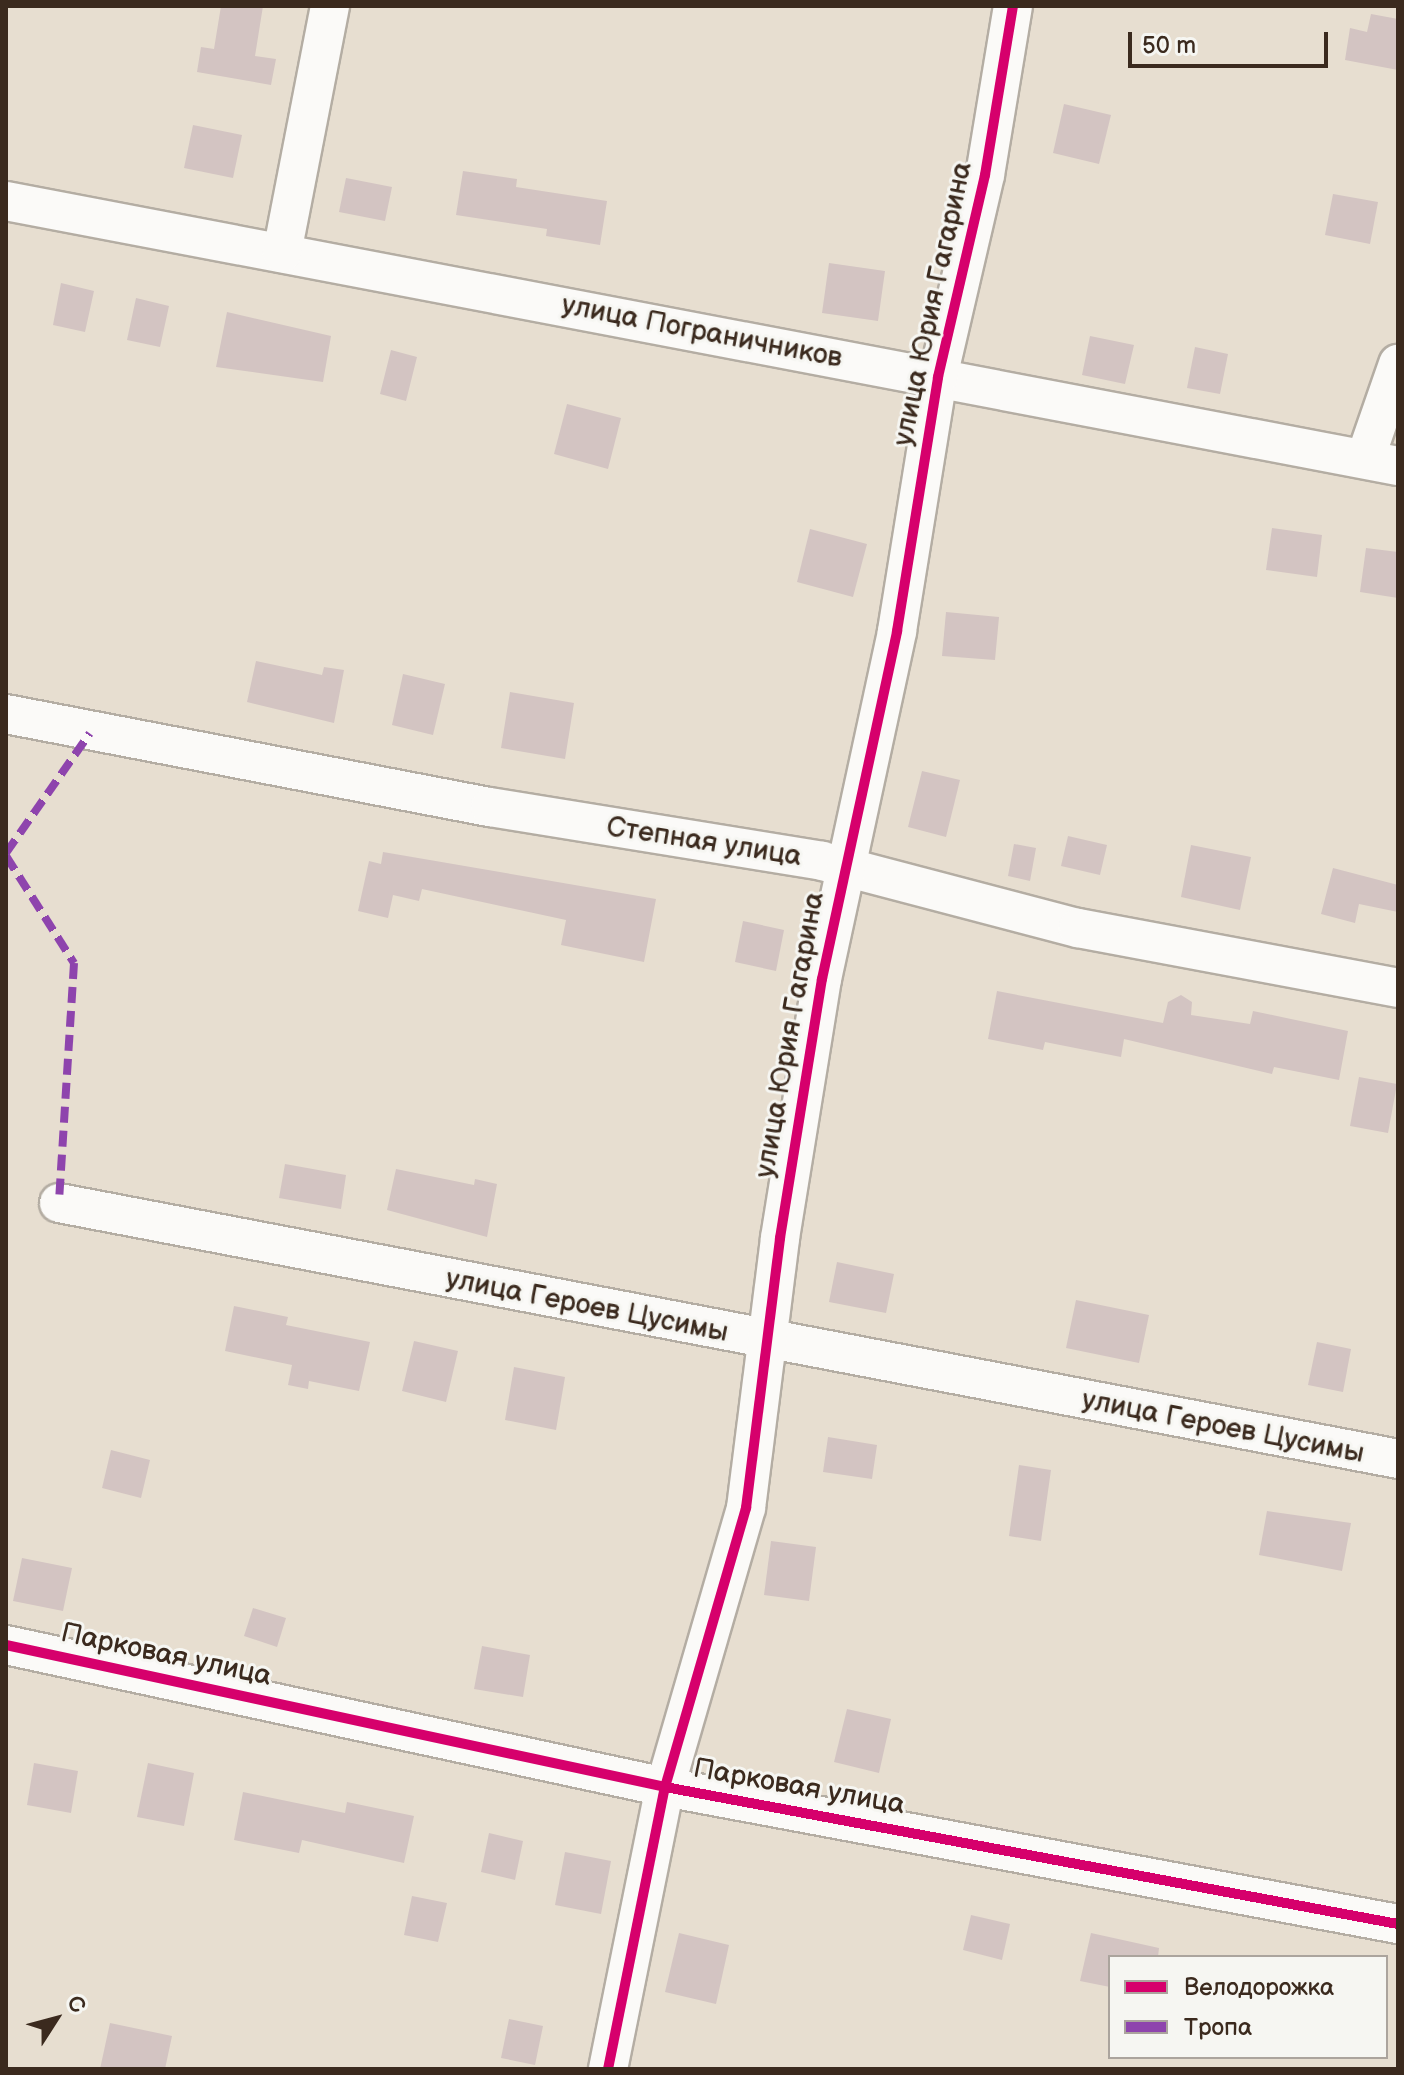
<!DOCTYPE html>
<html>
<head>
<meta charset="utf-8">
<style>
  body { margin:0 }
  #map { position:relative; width:1404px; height:2075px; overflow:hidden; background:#e7ded0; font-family:"Balsamiq Sans",sans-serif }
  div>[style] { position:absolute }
  .building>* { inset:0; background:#d3c4c2 }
  .roads { filter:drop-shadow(2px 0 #b4ada3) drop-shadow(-2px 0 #b4ada3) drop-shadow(0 2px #b4ada3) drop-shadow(0 -2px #b4ada3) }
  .minor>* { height:38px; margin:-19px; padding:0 19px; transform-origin:19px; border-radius:19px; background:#fbfaf8 }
  .quiet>* { height:8px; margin-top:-4px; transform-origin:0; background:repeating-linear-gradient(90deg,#8e44ad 0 16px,transparent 0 24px) }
  .cycleway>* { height:10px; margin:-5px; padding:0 5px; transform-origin:5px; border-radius:5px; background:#d6006c }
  span { translate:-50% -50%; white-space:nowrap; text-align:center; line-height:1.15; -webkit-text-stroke:6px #f6f6f2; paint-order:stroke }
  .street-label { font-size:28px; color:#3b2a1e }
  .frame { position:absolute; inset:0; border:8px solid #3b2a1e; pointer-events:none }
  .legend { position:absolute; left:1108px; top:1955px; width:280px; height:104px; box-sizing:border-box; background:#f6f6f2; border:2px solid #aba49d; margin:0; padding:10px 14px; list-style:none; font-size:24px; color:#3b2a1e }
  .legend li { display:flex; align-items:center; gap:16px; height:40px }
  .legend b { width:40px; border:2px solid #aba49d }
  .north { position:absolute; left:16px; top:1979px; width:80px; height:80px; -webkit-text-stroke:6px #f6f6f2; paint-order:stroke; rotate:54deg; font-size:22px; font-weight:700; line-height:32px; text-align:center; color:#3b2a1e }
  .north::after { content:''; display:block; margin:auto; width:28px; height:36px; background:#3b2a1e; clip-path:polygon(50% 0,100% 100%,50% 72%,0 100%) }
  .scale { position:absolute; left:1128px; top:32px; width:200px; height:36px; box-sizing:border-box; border:4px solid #3b2a1e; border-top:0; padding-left:10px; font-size:24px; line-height:28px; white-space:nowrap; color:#3b2a1e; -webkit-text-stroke:6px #f6f6f2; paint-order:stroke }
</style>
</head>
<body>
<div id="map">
  <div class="building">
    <i style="clip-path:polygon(221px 6px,263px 6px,255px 56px,276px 59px,271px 85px,197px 72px,201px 47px,214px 49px)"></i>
    <i style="clip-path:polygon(1371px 14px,1398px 19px,1398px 70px,1345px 60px,1350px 28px,1367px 32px)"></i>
    <i style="clip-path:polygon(1064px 104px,1111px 115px,1099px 164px,1053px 153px)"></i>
    <i style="clip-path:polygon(193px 125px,242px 135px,233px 178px,184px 168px)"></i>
    <i style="clip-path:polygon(463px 171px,517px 179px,516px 187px,607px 201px,600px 245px,546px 236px,547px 229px,456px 215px)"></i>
    <i style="clip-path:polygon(346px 178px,392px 187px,385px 221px,339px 212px)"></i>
    <i style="clip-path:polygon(1333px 194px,1378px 202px,1370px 244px,1325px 235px)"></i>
    <i style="clip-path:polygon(829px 263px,885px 271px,878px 321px,822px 313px)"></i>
    <i style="clip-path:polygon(61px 283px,94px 291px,85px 332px,53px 325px)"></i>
    <i style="clip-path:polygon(136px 298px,169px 306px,160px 347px,127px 340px)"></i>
    <i style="clip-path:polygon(227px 312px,331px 336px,323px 382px,216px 367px)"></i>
    <i style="clip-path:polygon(1090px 336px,1134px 345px,1125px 384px,1082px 375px)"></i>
    <i style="clip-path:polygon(1195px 347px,1228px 354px,1220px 394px,1187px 388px)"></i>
    <i style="clip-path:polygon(391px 350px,417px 357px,406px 401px,380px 394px)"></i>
    <i style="clip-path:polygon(567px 404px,621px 418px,608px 469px,554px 454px)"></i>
    <i style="clip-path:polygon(1272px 528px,1322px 535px,1317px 577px,1266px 570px)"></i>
    <i style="clip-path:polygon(810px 529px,867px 544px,853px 597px,797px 582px)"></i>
    <i style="clip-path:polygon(1366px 548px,1398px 552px,1398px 598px,1360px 592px)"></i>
    <i style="clip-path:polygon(946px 612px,999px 617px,995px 660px,942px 656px)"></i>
    <i style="clip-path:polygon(256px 661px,322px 675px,324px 667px,344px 670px,334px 723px,247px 702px)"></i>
    <i style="clip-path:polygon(403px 674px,445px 684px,433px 735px,392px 725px)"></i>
    <i style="clip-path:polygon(510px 692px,574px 703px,565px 759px,501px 748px)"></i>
    <i style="clip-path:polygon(922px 771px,960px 780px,946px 837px,908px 827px)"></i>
    <i style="clip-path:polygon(1068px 836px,1107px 845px,1100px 875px,1061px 866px)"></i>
    <i style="clip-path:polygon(1014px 844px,1036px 848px,1030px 881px,1008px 876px)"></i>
    <i style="clip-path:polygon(1191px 845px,1251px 857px,1240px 910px,1181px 897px)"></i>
    <i style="clip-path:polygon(383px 852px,656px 899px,644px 962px,561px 945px,566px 920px,422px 889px,419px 901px,393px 895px,388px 918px,358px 911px,369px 861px,381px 864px)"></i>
    <i style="clip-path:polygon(1333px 868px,1398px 885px,1398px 912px,1359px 904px,1355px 923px,1321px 914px)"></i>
    <i style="clip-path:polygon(743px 921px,784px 930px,776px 971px,735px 962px)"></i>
    <i style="clip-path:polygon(997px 991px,1163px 1023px,1168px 1002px,1181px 995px,1192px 1002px,1191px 1015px,1250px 1024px,1253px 1011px,1348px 1031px,1339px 1080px,1274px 1067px,1272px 1074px,1124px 1039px,1121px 1057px,1045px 1042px,1043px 1050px,988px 1039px)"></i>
    <i style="clip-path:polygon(1359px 1077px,1397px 1084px,1388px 1133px,1350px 1126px)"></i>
    <i style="clip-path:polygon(285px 1164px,346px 1175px,341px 1209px,279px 1198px)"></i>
    <i style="clip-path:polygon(396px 1169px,474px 1185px,475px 1179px,497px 1184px,487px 1237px,387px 1210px)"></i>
    <i style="clip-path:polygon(837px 1262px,894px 1274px,886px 1313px,829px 1302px)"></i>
    <i style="clip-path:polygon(1076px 1300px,1149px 1315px,1139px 1363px,1066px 1348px)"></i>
    <i style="clip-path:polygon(234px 1306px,288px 1317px,286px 1325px,370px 1342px,359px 1391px,309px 1381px,308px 1389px,288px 1385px,292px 1365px,225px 1351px)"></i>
    <i style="clip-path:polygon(414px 1341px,458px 1351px,446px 1402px,402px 1391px)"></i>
    <i style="clip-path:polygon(1317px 1342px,1351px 1349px,1343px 1392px,1308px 1385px)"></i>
    <i style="clip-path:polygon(514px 1367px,565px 1377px,556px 1430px,505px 1420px)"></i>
    <i style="clip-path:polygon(828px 1437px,877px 1445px,872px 1479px,823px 1472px)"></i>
    <i style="clip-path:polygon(111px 1450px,150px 1460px,141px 1498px,102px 1488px)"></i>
    <i style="clip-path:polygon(1019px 1465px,1051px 1470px,1041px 1541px,1009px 1536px)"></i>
    <i style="clip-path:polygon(1267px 1511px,1351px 1523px,1342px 1571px,1259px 1555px)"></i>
    <i style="clip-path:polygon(771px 1541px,816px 1547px,809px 1601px,764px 1595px)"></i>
    <i style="clip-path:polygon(22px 1558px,72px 1568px,63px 1611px,13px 1601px)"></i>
    <i style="clip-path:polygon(253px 1608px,286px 1618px,277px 1647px,244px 1636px)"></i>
    <i style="clip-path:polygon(482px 1646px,530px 1655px,523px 1697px,474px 1689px)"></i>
    <i style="clip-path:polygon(847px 1709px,891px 1719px,879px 1773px,834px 1762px)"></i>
    <i style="clip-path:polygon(34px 1763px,78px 1771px,71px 1813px,27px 1805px)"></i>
    <i style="clip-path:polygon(148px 1763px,194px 1773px,184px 1826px,137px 1817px)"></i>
    <i style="clip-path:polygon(243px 1792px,345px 1813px,347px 1802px,414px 1816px,404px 1863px,302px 1840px,299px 1853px,234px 1840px)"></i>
    <i style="clip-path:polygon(489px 1833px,523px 1841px,515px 1880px,481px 1872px)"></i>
    <i style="clip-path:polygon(565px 1852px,611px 1861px,601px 1914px,555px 1905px)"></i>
    <i style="clip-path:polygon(412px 1896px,447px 1903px,438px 1942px,404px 1935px)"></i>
    <i style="clip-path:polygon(971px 1915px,1010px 1924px,1002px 1960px,963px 1950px)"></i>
    <i style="clip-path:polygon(679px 1933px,729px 1945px,716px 2004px,665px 1992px)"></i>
    <i style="clip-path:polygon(1091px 1933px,1159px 1948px,1158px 1957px,1110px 1957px,1110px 1987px,1080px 1981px)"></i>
    <i style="clip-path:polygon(509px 2019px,543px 2026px,535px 2065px,501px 2058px)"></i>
    <i style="clip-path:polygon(110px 2023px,172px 2036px,165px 2069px,100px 2069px)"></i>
  </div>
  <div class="roads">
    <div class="minor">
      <i style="left:6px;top:201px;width:1417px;rotate:10.78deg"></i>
      <i style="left:282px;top:253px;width:252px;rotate:-79deg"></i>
      <i style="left:1365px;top:459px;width:101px;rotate:-70.8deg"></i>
      <i style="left:6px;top:714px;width:493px;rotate:10.9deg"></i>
      <i style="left:490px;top:807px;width:336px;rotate:9.2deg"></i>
      <i style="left:822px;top:861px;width:265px;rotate:14.7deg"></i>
      <i style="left:1078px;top:928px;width:326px;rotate:10.6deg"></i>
      <i style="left:59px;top:1203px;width:1363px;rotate:10.82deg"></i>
      <i style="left:6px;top:1645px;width:674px;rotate:12.16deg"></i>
      <i style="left:665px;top:1787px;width:746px;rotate:10.59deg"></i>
      <i style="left:608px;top:2069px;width:288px;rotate:-78.6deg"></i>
      <i style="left:665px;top:1787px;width:291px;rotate:-73.8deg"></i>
      <i style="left:746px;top:1508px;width:272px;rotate:-82.8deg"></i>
      <i style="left:780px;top:1238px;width:262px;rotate:-80.8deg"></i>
      <i style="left:822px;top:979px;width:356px;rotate:-77.8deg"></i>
      <i style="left:897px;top:631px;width:257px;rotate:-80.8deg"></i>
      <i style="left:938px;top:377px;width:207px;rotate:-76.9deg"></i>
      <i style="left:985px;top:175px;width:171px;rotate:-80.6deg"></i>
    </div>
  </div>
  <div class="quiet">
    <i style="left:6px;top:853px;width:146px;rotate:-55deg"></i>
    <i style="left:6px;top:856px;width:127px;rotate:57.6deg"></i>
    <i style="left:74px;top:963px;width:240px;rotate:93.6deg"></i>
  </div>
  <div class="cycleway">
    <i style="left:6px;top:1645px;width:674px;rotate:12.16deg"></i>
    <i style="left:665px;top:1787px;width:746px;rotate:10.59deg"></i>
    <i style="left:608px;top:2069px;width:288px;rotate:-78.6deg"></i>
    <i style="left:665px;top:1787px;width:291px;rotate:-73.8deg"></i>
    <i style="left:746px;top:1508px;width:272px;rotate:-82.8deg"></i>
    <i style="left:780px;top:1238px;width:262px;rotate:-80.8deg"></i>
    <i style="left:822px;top:979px;width:356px;rotate:-77.8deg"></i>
    <i style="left:897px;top:631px;width:257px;rotate:-80.8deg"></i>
    <i style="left:938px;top:377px;width:207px;rotate:-76.9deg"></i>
    <i style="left:985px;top:175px;width:171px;rotate:-80.6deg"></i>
  </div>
  <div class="street-label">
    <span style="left:933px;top:304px;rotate:-78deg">улица Юрия Гагарина</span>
    <span style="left:702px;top:332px;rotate:11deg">улица Пограничников</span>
    <span style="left:704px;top:842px;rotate:9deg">Степная улица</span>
    <span style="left:790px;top:1035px;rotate:-80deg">улица Юрия Гагарина</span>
    <span style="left:587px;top:1306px;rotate:11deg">улица Героев Цусимы</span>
    <span style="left:1223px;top:1427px;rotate:11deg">улица Героев Цусимы</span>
    <span style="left:166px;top:1655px;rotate:12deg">Парковая улица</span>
    <span style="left:799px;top:1787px;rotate:10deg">Парковая улица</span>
  </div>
  <div class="frame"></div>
  <ul class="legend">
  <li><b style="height:10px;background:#d6006c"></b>Велодорожка</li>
  <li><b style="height:10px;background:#8e44ad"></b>Тропа</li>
  </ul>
  <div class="north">С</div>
  <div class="scale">50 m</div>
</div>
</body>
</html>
